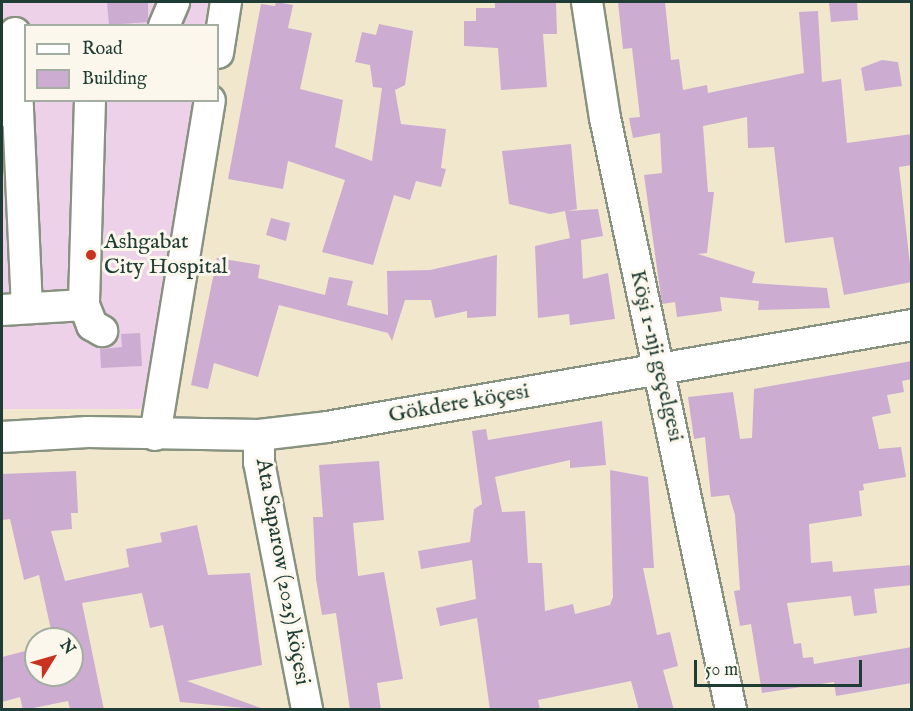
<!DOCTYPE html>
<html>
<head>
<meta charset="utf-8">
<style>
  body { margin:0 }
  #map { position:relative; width:913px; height:711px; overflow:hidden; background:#f1e7cc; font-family:"IM FELL English",serif }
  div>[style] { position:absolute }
  .built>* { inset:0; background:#edd1e9 }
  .building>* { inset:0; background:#ccadd1 }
  .roads { filter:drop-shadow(2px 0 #889280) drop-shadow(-2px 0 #889280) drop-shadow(0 2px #889280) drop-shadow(0 -2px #889280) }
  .minor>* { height:30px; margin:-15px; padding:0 15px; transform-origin:15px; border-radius:15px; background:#fff }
  .dots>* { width:16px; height:16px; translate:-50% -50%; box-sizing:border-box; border:3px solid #fbf7ec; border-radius:50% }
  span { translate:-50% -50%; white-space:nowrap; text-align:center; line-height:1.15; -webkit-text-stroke:6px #fbf7ec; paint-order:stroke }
  .poi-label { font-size:22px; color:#1f3d34 }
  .left { translate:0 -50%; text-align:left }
  .street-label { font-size:22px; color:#1f3d34 }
  .frame { position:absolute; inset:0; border:3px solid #1f3d34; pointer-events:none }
  .legend { position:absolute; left:24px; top:24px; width:195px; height:78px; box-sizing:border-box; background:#fbf7ec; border:2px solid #a3ada2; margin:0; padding:8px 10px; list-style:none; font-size:18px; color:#1f3d34 }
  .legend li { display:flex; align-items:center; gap:12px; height:30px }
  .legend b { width:30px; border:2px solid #a3ada2 }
  .north { position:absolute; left:24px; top:627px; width:60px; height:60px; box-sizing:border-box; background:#fbf7ec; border:2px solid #a3ada2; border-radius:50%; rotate:53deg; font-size:16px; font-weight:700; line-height:24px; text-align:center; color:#1f3d34 }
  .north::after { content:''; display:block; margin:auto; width:21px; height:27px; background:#c8321e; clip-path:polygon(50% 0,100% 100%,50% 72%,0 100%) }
  .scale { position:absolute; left:694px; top:660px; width:168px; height:27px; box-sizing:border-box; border:3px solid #1f3d34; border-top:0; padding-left:8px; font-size:18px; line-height:21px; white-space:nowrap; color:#1f3d34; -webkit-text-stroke:4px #fbf7ec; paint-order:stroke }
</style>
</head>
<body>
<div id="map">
  <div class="built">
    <i style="clip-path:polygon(2px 2px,218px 2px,214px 25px,26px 26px,26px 100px,203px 101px,158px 409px,2px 409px)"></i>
  </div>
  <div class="building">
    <i style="clip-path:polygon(107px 2px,148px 2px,148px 22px,109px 25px)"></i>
    <i style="clip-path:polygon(276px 2px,293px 5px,288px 28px,312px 33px,300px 89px,343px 100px,335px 147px,372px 161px,382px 88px,373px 87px,370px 65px,355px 62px,362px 32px,376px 35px,379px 24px,413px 31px,405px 85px,395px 90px,401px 124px,446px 129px,441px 168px,446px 169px,441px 187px,416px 181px,410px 200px,394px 195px,373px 265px,322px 252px,345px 180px,288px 161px,283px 189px,228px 179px,261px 4px,275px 6px)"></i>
    <i style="clip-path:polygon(495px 2px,556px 2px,557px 34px,543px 34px,547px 87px,501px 90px,498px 48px,464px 46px,464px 21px,476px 21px,476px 8px,495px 8px)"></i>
    <i style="clip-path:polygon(618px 2px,665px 2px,671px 60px,679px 59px,683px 90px,707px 85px,708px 93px,804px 73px,799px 12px,818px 11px,822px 82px,841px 79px,847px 143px,912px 134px,912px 165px,899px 167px,912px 282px,844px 295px,833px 237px,785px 243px,774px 147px,748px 148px,747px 117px,703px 126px,708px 192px,714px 192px,707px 253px,698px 254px,755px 272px,752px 283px,827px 288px,830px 308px,758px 310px,759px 301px,720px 297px,722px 311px,677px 317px,675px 302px,662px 304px,644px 175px,662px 173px,660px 133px,633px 138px,629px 118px,640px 117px,632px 48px,623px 49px)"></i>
    <i style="clip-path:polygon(857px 2px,858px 20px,831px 22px,829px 3px)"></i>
    <i style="clip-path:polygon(882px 60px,898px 62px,902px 86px,865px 91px,861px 68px)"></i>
    <i style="clip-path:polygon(571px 144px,577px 209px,567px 211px,598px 209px,603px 236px,581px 240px,583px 279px,608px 273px,615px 319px,570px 325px,569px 314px,538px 318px,535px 246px,570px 238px,565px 211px,550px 214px,509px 204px,502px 151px)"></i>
    <i style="clip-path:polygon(271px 218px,290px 223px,286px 241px,266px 235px)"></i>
    <i style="clip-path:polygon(497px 255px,496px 316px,467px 318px,467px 311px,435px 318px,431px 300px,405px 300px,392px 341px,388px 333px,279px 305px,258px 377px,214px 363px,208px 389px,191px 385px,217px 258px,260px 265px,258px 278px,325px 295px,329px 277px,353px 281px,347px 305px,388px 315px,387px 271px,430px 270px)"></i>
    <i style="clip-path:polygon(140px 333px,142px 366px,101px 368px,100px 349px,122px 347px,121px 334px)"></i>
    <i style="clip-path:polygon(912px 361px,912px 379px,902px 381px,904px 392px,887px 395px,891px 413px,872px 417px,879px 449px,901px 447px,906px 477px,863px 484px,864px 490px,859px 491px,862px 516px,809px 524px,811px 563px,832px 561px,833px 572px,912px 565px,912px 585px,874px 589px,877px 613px,854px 616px,851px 596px,787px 603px,794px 644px,801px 643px,803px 658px,813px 657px,814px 664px,912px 647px,912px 683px,836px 696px,834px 682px,762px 693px,751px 624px,740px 626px,734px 591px,740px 590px,735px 515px,729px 495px,711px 497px,705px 437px,694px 439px,688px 397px,733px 392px,740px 439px,752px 438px,754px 389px)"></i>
    <i style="clip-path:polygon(602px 421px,606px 465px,570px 468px,570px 460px,495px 477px,502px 512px,525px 511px,528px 563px,542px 563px,545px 611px,573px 604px,575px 614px,610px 605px,613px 597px,610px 470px,648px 477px,654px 568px,643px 568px,657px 635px,670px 632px,678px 666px,663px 670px,674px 710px,639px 710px,631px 681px,538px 700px,540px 710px,490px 710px,477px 618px,440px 626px,436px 608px,476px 599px,472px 560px,421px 569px,418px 551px,470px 542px,474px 509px,482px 504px,472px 431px,486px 429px,488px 440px)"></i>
    <i style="clip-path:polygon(379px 461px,384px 520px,353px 523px,358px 576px,384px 572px,403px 679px,377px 683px,381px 710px,350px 710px,336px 613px,322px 615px,316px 579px,313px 517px,323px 517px,319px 465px)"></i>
    <i style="clip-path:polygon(76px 471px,78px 513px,71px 513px,72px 529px,51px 531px,65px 581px,129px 567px,126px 549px,162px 542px,160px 533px,197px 525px,208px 575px,250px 573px,262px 665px,187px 681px,266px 710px,180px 702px,163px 625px,150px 628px,142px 593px,82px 603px,104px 710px,70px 710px,68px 701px,23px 710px,20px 697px,2px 702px,2px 657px,29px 650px,36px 675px,76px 675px,72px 639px,53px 639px,39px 575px,24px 580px,10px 519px,2px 520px,2px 474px)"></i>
  </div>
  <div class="roads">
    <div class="minor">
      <i style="left:587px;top:2px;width:117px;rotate:81.2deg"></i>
      <i style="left:605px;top:118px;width:605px;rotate:77.98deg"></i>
      <i style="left:164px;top:26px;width:26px;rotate:-67deg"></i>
      <i style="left:218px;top:53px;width:52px;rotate:-81.1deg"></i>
      <i style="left:90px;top:100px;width:205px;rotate:91.7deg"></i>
      <i style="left:84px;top:305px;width:22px;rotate:68deg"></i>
      <i style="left:92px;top:325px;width:12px;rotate:31deg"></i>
      <i style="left:18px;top:110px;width:198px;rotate:87.4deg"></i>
      <i style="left:2px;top:111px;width:16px;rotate:-4deg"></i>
      <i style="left:18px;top:110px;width:77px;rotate:-92.2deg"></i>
      <i style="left:2px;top:310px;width:82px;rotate:-3.5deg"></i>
      <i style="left:155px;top:435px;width:339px;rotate:-80.7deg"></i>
      <i style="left:259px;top:435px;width:27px;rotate:90deg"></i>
      <i style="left:259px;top:462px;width:253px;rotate:79deg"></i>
      <i style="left:2px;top:437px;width:86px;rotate:-3.3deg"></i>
      <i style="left:88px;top:432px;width:171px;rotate:1deg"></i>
      <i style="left:259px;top:435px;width:68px;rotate:-6.7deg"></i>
      <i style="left:327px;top:427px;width:594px;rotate:-9.89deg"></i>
    </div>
  </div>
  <div class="dots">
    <i style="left:91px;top:255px;background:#c8321e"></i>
  </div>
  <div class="poi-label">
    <span class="left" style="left:104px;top:255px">Ashgabat<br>City Hospital</span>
  </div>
  <div class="street-label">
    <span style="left:656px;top:356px;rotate:77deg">Köşi 1-nji geçelgesi</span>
    <span style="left:459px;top:404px;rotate:-10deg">Gökdere köçesi</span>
    <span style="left:282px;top:572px;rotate:80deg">Ata Saparow (2025) köçesi</span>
  </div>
  <div class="frame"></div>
  <ul class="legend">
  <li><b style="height:8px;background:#fff"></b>Road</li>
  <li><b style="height:16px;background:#ccadd1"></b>Building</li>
  </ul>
  <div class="north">N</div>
  <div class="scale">50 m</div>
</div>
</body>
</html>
